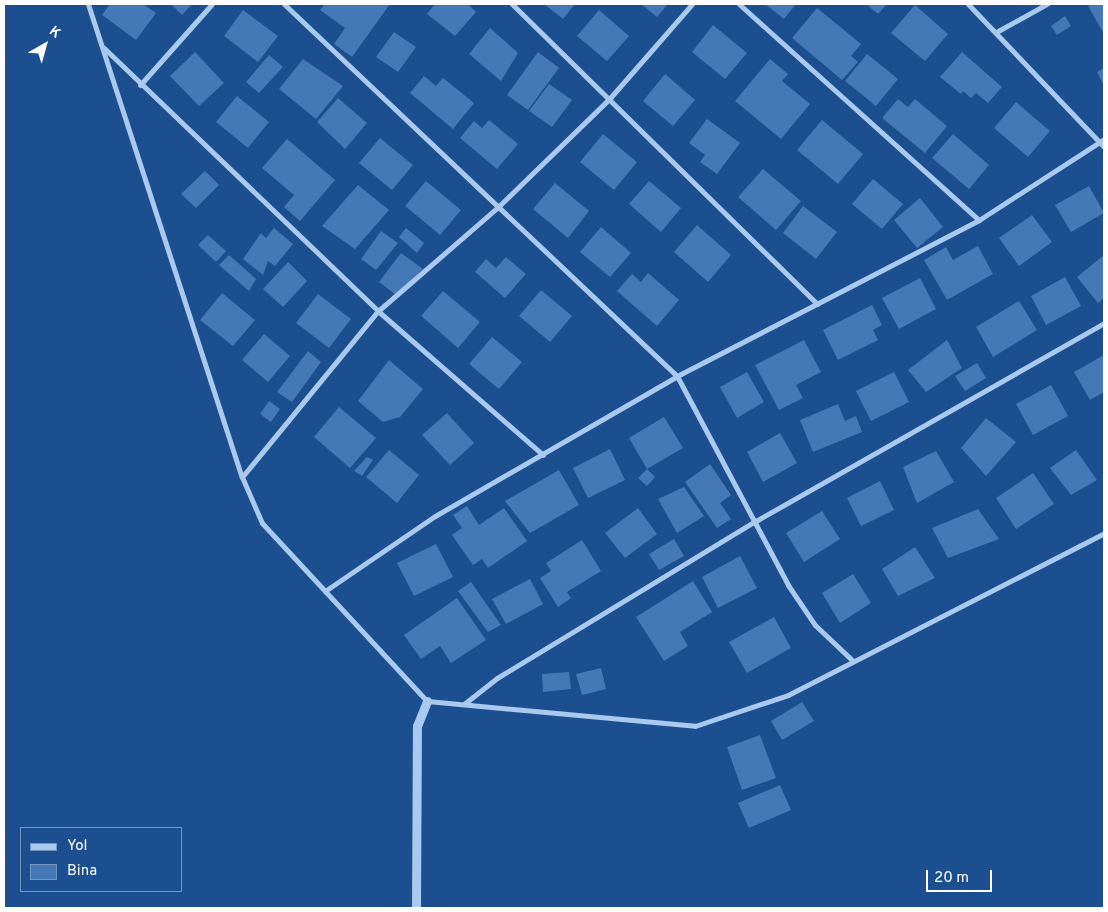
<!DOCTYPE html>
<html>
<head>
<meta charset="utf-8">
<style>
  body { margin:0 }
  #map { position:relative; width:1108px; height:912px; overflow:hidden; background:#1b4f8f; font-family:Overpass,sans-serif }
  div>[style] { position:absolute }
  .building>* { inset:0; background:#4478b7 }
  .minor>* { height:5px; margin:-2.5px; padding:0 2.5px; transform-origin:2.5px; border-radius:2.5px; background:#a9c9ee }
  .tertiary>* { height:9px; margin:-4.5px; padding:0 4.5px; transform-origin:4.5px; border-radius:4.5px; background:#a9c9ee }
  span { translate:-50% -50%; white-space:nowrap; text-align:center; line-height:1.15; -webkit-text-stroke:5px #1b4f8f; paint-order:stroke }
  .frame { position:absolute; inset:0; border:5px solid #fff; pointer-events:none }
  .legend { position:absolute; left:20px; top:827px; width:162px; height:65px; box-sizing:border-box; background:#1b4f8f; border:1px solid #7695bc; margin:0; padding:6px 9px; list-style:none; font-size:15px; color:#fff }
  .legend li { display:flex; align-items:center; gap:10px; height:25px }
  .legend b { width:25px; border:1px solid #7695bc }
  .north { position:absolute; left:20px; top:20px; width:50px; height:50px; -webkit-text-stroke:4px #1b4f8f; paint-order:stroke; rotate:38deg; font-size:14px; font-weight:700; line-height:20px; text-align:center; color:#fff }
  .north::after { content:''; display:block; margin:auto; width:18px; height:22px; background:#fff; clip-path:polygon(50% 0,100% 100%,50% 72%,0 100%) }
  .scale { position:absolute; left:926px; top:870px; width:66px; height:22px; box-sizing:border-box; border:2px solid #fff; border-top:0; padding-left:6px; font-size:15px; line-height:18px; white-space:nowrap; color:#fff; -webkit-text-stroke:4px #1b4f8f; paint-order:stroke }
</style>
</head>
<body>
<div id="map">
  <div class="building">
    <i style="clip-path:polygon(110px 4px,143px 4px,156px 13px,136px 40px,102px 15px)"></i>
    <i style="clip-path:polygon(171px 4px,192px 4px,182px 15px)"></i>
    <i style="clip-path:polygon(325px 4px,390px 4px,352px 57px,334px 44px,345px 28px,320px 10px)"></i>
    <i style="clip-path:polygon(435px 4px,468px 4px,476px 12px,455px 36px,427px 14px)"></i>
    <i style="clip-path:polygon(544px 4px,575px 4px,563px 19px)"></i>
    <i style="clip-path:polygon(641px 4px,668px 4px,657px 17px)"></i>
    <i style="clip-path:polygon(765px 4px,796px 4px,784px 19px)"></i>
    <i style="clip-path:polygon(866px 4px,887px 4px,878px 14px)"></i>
    <i style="clip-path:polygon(1093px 4px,1104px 4px,1104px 34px,1088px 6px)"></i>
    <i style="clip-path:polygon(915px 5px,948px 34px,925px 61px,891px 33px)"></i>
    <i style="clip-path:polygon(817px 8px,861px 44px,851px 56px,858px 62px,842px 80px,792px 38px)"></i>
    <i style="clip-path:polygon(243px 10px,278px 36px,258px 62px,224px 36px)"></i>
    <i style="clip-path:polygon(599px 10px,629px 36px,607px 61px,577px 36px)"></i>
    <i style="clip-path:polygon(1065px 16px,1071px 26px,1057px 35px,1051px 26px)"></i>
    <i style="clip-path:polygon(713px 25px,747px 53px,725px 79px,692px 52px)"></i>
    <i style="clip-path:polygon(490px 28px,518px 53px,501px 81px,469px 54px)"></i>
    <i style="clip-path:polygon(394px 32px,416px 47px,398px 72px,376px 57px)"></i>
    <i style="clip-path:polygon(195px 52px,224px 83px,199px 106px,170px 76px)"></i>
    <i style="clip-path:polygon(538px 52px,559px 68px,528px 110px,507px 95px)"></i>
    <i style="clip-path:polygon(962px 52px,1002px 87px,988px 103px,976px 93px,971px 98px,963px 91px,961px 94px,940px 77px)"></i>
    <i style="clip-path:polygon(867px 54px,898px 79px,876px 106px,845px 81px)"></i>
    <i style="clip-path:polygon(269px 55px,283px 67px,259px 93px,246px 82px)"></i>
    <i style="clip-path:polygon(303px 59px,343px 86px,316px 119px,279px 89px)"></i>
    <i style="clip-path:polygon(770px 59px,788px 74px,782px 81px,810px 104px,781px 139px,735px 101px)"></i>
    <i style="clip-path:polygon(1104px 68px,1104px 86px,1097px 72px)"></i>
    <i style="clip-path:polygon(665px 74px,695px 100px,673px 126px,643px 101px)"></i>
    <i style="clip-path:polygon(424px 76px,436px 86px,443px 78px,474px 103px,453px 129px,410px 93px)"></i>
    <i style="clip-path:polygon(549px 84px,572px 100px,552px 127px,529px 111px)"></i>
    <i style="clip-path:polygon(237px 96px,269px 122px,248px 148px,216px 122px)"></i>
    <i style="clip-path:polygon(338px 98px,367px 123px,345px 149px,317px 122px)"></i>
    <i style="clip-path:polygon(898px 99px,908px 107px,915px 99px,947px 126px,925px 153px,882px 118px)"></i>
    <i style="clip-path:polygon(1016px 102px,1050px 131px,1028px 157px,994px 128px)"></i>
    <i style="clip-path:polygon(707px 119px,740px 143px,717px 174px,700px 162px,705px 155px,689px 143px)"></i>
    <i style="clip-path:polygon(489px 120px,518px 144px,497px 169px,460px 138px,474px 121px,482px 128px)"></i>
    <i style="clip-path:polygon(822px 120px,863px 154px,838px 184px,797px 150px)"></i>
    <i style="clip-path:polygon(603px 134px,637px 162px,614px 190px,580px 162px)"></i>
    <i style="clip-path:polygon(953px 134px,989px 165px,969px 189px,932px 158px)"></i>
    <i style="clip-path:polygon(380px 138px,413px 165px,392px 190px,359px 163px)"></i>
    <i style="clip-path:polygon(287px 139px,335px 180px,300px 221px,284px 207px,294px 195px,262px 168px)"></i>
    <i style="clip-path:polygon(763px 169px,801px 201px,776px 230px,738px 197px)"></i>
    <i style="clip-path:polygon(205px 171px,219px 185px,196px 208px,181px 194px)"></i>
    <i style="clip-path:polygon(873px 179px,903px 204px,882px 229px,852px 204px)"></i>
    <i style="clip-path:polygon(426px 181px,461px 210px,440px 235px,405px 206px)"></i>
    <i style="clip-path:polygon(649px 181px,681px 208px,661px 232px,629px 204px)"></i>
    <i style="clip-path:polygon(555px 183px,589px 211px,568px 238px,533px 209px)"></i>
    <i style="clip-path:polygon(358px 185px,389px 210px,355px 249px,322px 226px)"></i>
    <i style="clip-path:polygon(1089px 186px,1104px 213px,1071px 232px,1055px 205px)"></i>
    <i style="clip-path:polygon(920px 198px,943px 227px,917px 248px,894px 220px)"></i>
    <i style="clip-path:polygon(803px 206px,837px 232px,816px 259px,783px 233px)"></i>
    <i style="clip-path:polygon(1032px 215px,1052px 242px,1019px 266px,999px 238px)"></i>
    <i style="clip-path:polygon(697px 225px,731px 255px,708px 282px,674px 252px)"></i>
    <i style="clip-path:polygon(601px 227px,631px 253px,610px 277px,580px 252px)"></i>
    <i style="clip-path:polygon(274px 228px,293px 244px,275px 266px,268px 261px,263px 275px,243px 259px,261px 233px,266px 238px)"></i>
    <i style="clip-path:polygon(406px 228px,424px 243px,417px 253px,399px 237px)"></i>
    <i style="clip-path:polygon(381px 231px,398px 243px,376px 270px,361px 259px)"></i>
    <i style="clip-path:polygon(208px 235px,226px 251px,216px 262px,198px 245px)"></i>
    <i style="clip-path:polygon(978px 246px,993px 274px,947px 300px,924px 260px,946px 247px,953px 260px)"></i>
    <i style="clip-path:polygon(401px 253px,423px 269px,396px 295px,379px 282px)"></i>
    <i style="clip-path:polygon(229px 255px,256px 279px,249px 291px,219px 265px)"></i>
    <i style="clip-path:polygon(1104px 255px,1104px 298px,1098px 303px,1077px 277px)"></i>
    <i style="clip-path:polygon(506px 257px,526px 274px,505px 298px,475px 272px,486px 259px,496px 268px)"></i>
    <i style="clip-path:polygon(288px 262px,307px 281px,283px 307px,263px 289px)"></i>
    <i style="clip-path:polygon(648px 273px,679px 300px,657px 326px,617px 291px,632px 274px,641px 282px)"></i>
    <i style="clip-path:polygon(1065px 277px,1081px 306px,1046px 325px,1031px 296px)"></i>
    <i style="clip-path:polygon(920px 278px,936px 309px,899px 329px,882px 298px)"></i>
    <i style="clip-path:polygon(541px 290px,572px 316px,550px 342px,519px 316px)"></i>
    <i style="clip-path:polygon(443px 291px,480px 322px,458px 348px,421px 316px)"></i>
    <i style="clip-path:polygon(222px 293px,255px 320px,233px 346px,200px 320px)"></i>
    <i style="clip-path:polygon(318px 294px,351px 319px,329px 348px,296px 323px)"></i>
    <i style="clip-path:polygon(1019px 301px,1037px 330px,993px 357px,976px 327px)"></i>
    <i style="clip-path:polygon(872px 305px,882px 325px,873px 330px,878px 340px,838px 360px,823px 330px)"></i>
    <i style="clip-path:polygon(264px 334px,290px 356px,268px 382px,242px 360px)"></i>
    <i style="clip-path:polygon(492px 337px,522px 362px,499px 389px,469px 364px)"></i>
    <i style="clip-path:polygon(804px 340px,821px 372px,796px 385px,803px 398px,779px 410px,755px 365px)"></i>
    <i style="clip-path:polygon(947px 340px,962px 368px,926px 392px,908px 370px)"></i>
    <i style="clip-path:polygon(308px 351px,321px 362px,292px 402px,277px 392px)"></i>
    <i style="clip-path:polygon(1104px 355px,1104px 392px,1090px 400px,1074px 372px)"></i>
    <i style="clip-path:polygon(389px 360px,423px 389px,400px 417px,383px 422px,358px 401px)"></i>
    <i style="clip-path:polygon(977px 363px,986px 378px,965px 391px,955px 376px)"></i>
    <i style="clip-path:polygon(747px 372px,764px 402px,737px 418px,720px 387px)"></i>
    <i style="clip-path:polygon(894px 372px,909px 402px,871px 421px,856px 391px)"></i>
    <i style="clip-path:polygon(1051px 385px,1068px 416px,1033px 435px,1016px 404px)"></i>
    <i style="clip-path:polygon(269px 401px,280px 409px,271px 422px,260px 414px)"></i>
    <i style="clip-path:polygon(838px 404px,845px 421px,856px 416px,862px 432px,813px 452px,800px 420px)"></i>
    <i style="clip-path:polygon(339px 407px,376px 438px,350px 468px,314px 437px)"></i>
    <i style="clip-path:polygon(447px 413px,474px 443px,450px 465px,422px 435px)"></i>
    <i style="clip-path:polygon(664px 417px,683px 448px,647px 469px,629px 438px)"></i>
    <i style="clip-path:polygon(986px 418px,1016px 442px,986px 476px,961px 448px)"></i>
    <i style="clip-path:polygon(780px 433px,797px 463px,763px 482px,747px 452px)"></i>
    <i style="clip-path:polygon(610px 449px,625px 480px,588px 498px,573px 468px)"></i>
    <i style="clip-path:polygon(389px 450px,419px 475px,397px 503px,366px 477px)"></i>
    <i style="clip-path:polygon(1076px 450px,1097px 480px,1071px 495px,1050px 468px)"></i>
    <i style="clip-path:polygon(936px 451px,954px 482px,917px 503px,903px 467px)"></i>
    <i style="clip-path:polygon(367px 457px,373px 460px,362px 476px,354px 471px)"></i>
    <i style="clip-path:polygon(710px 464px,731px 495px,720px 503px,731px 519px,717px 528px,685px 482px)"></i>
    <i style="clip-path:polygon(647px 469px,655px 477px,647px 486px,638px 478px)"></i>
    <i style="clip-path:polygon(559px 470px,579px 505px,530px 533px,505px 501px)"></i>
    <i style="clip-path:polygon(1033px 473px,1054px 504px,1016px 529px,996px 498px)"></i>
    <i style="clip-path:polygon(880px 481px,894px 510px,861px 526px,847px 498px)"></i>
    <i style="clip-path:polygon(684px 487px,704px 516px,677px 533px,658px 499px)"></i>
    <i style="clip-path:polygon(467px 506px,479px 525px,504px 508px,527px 541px,488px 568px,482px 559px,473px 565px,452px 535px,462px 528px,453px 515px)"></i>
    <i style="clip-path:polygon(638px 508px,657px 534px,625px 558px,605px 533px)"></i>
    <i style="clip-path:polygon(978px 509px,999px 539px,948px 558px,932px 528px)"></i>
    <i style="clip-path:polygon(822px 511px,840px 539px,804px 562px,786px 533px)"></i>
    <i style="clip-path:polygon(674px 539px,684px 556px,659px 570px,649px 554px)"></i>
    <i style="clip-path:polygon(582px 540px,601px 571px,567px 592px,571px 598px,558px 607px,540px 578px,551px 571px,546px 563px)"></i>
    <i style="clip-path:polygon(436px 544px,453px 577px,414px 596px,397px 563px)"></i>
    <i style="clip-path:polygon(915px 547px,935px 578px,898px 596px,882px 569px)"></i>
    <i style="clip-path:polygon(740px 556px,757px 588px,718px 608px,702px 577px)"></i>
    <i style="clip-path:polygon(853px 574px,871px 603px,840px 623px,822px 593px)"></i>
    <i style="clip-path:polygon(530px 579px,543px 604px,506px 624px,492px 599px)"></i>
    <i style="clip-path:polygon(693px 581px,712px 612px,680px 632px,688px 646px,664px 661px,636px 617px)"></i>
    <i style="clip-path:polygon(471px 582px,501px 625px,488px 632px,458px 591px)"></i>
    <i style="clip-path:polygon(457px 598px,486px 640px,451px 663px,440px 646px,421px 659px,404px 635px)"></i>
    <i style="clip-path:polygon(774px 617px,791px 648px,747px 673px,729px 642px)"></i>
    <i style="clip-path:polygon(601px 668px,606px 689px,582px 695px,576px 674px)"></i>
    <i style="clip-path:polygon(569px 672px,571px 689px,543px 692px,542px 674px)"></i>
    <i style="clip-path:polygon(802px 702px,814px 721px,782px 740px,771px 721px)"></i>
    <i style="clip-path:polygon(760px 735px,776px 778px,742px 790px,727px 747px)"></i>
    <i style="clip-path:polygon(780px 785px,791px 810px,749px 828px,738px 803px)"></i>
  </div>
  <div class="minor">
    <i style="left:88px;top:4px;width:497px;rotate:72deg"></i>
    <i style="left:242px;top:477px;width:50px;rotate:66.5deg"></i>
    <i style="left:262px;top:523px;width:243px;rotate:47.2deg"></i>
    <i style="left:427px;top:701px;width:269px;rotate:5.3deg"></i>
    <i style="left:695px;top:726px;width:98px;rotate:-18.4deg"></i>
    <i style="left:788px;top:695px;width:355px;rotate:-27.1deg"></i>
    <i style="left:284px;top:4px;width:541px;rotate:43.43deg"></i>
    <i style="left:677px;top:376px;width:237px;rotate:62deg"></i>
    <i style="left:788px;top:585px;width:48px;rotate:56deg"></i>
    <i style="left:815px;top:625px;width:50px;rotate:43.4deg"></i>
    <i style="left:512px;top:4px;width:428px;rotate:44.5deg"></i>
    <i style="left:739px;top:4px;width:323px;rotate:42deg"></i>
    <i style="left:968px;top:4px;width:197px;rotate:46.4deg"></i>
    <i style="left:998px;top:31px;width:56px;rotate:-28.9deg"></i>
    <i style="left:104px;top:48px;width:380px;rotate:43.8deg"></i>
    <i style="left:378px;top:311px;width:219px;rotate:41.1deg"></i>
    <i style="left:140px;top:85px;width:108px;rotate:-48.4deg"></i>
    <i style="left:242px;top:477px;width:215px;rotate:-50.7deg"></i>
    <i style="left:378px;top:311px;width:157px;rotate:-40.9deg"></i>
    <i style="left:497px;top:208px;width:158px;rotate:-44.2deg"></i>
    <i style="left:610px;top:98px;width:125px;rotate:-48.9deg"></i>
    <i style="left:325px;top:591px;width:133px;rotate:-34.3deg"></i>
    <i style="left:435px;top:516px;width:280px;rotate:-30deg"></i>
    <i style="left:677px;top:376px;width:340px;rotate:-27.3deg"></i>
    <i style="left:979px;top:220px;width:149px;rotate:-32.9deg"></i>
    <i style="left:464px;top:704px;width:42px;rotate:-38.2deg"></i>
    <i style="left:497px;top:678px;width:301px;rotate:-31.3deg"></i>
    <i style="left:754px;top:522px;width:403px;rotate:-29.6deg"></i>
  </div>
  <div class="tertiary">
    <i style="left:416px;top:908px;width:182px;rotate:-89.7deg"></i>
    <i style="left:417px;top:726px;width:27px;rotate:-68deg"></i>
  </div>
  <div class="frame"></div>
  <ul class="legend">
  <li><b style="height:6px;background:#a9c9ee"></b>Yol</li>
  <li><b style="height:14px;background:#4478b7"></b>Bina</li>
  </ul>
  <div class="north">K</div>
  <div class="scale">20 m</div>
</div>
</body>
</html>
